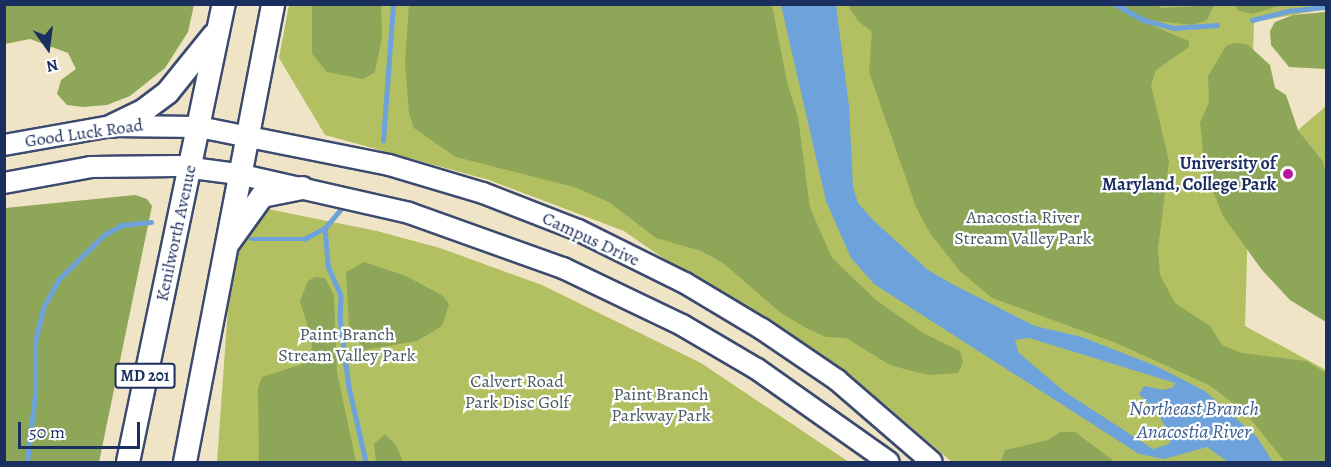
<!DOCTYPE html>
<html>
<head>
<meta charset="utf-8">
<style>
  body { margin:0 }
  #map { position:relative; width:1331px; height:467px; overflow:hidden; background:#f0e4c7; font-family:Alegreya,serif }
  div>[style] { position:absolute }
  .green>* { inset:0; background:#b2c062 }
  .forest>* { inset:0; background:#8da658 }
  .water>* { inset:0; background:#6ea2da }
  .stream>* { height:4.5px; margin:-2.25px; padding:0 2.25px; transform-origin:2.25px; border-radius:2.25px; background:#6ea2da }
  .roads { filter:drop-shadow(2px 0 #3b4a6e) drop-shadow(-2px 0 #3b4a6e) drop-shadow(0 2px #3b4a6e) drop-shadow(0 -2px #3b4a6e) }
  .secondary>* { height:20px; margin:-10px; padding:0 10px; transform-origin:10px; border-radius:10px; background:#fff }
  .primary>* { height:22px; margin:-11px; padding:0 11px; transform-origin:11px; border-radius:11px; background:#fff }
  .dots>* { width:16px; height:16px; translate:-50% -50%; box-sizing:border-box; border:3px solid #fff; border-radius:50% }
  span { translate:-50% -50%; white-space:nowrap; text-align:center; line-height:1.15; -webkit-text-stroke:4.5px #fff; paint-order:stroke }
  .shield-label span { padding:2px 4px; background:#fff; border:2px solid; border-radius:4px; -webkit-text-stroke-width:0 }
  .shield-label { font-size:16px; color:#1b2f5e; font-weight:700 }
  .street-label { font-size:18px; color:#1b2f5e }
  .poi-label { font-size:18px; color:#1b2f5e; font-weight:700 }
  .right { translate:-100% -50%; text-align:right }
  .park-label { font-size:18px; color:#485a5f }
  .water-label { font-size:20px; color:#3c5d90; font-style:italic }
  .frame { position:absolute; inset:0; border:6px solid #1b2f5e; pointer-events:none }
  .north { position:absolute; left:18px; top:18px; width:60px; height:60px; -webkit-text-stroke:4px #fff; paint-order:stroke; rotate:166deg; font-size:16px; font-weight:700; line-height:24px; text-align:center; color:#1b2f5e }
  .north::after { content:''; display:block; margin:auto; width:21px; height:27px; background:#1b2f5e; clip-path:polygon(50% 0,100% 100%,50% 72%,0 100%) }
  .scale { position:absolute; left:18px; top:422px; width:122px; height:27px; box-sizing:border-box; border:3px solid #1b2f5e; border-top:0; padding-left:8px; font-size:18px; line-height:21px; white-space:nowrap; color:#1b2f5e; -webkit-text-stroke:4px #fff; paint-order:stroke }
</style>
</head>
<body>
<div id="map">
  <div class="green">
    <i style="clip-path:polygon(289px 5px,1326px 5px,1326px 9px,1254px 22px,1245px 326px,1326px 370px,1326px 462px,952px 462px,882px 402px,807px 347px,692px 278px,624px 231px,489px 180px,325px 135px,279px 58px)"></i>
    <i style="clip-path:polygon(1326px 106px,1326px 172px,1323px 161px,1298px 130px)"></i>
    <i style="clip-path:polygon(253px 206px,377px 231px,440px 248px,542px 285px,701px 363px,849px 462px,217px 462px,234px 224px)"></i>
  </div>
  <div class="forest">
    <i style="clip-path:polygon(5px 4px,194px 4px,194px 5px,188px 32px,165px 68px,130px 96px,107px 105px,83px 107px,67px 105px,57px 94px,61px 80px,76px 69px,68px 53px,30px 39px,5px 44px)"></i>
    <i style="clip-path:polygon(1157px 4px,1161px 8px,1214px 5px,1207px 20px,1193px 25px,1147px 20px,1149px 24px,1189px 41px,1189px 47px,1156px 70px,1151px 85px,1169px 161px,1158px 248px,1160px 275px,1175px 303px,1210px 326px,1222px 345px,1241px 353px,1306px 361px,1326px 373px,1326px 462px,1285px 462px,1245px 412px,1209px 385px,1116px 343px,992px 298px,961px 272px,931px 235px,916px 207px,869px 72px,872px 32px,858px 21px,848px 5px)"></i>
    <i style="clip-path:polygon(312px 5px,381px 5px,382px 37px,375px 72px,363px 79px,327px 72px,312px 54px)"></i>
    <i style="clip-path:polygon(409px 5px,772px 5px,787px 82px,798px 117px,810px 208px,832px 258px,876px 300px,923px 333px,960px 351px,963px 362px,958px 373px,930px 375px,908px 370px,890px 365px,846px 338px,826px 337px,808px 329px,781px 313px,723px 263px,701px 251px,656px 238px,609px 202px,574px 187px,456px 157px,438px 145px,414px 128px,409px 114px,405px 63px)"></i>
    <i style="clip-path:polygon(1234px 5px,1282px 5px,1252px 14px,1239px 11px)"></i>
    <i style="clip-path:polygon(1326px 12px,1326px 69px,1289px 67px,1271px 45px,1270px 31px,1275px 22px,1293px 15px)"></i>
    <i style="clip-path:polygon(1234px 43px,1247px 44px,1270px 65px,1275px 88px,1286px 95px,1298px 130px,1323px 161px,1326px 172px,1326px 322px,1290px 300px,1262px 270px,1223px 216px,1213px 191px,1204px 163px,1200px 123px,1209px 102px,1208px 76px,1226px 46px)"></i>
    <i style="clip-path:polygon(135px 195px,147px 199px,152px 206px,99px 462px,5px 462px,5px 208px)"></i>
    <i style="clip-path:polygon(364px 262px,406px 276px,443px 296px,449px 304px,442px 326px,417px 341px,364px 350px,349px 325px,346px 272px)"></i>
    <i style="clip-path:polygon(315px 277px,325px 278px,334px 295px,337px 372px,356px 462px,259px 462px,258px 388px,262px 377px,303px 364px,311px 355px,312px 341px,300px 301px,308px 281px)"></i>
    <i style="clip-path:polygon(1060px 432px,1075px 432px,1115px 462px,1001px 461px,1005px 450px,1048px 440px)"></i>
    <i style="clip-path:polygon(385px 434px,396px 445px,403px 462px,376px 462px,374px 444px)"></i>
  </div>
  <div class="water">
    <i style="clip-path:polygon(evenodd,781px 5px,836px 5px,849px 106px,853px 187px,858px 203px,873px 220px,928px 270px,954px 285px,1035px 326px,1082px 337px,1156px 366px,1205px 391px,1257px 437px,1273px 462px,1228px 462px,1207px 447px,1164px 459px,1139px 454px,874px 284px,851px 258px,826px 201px,781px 5px,1029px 338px,1175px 383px,1174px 387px,1163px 390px,1144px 386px,1139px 394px,1158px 413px,1170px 436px,1169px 444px,1153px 449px,1065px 392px,1019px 353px,1015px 340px,1029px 338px)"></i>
  </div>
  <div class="stream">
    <i style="left:1115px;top:4px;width:33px;rotate:29deg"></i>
    <i style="left:1144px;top:20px;width:30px;rotate:15deg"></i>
    <i style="left:1173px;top:28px;width:44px;rotate:-3.9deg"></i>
    <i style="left:1252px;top:20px;width:36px;rotate:-14deg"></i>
    <i style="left:1287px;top:11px;width:39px;rotate:-6deg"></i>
    <i style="left:383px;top:141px;width:137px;rotate:-85.8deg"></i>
    <i style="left:325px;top:228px;width:38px;rotate:85deg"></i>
    <i style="left:328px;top:266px;width:32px;rotate:66deg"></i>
    <i style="left:341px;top:295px;width:23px;rotate:92deg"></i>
    <i style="left:340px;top:318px;width:70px;rotate:82.6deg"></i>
    <i style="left:349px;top:387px;width:77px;rotate:77.2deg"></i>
    <i style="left:251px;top:239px;width:53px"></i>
    <i style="left:304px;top:239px;width:24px;rotate:-28deg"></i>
    <i style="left:325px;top:228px;width:23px;rotate:-50deg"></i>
    <i style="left:27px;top:462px;width:68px;rotate:-83.3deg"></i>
    <i style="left:35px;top:394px;width:53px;rotate:-90deg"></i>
    <i style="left:35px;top:341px;width:34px;rotate:-76deg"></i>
    <i style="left:43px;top:308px;width:33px;rotate:-61deg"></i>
    <i style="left:59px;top:279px;width:63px;rotate:-44.4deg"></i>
    <i style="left:104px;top:235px;width:21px;rotate:-29deg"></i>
    <i style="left:122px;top:225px;width:29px;rotate:-6deg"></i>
  </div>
  <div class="roads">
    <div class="secondary">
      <i style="left:4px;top:145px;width:110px;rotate:-10deg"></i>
      <i style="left:112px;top:126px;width:87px;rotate:0.7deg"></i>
      <i style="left:199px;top:127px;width:194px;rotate:11.3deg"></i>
      <i style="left:389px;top:165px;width:98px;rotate:16.6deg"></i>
      <i style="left:483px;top:193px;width:102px;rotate:21.3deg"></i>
      <i style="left:578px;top:230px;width:119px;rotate:26.4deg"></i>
      <i style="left:685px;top:283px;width:90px;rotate:30.9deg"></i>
      <i style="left:762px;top:329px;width:91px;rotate:34.2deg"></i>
      <i style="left:837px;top:380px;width:125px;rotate:40.8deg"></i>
      <i style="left:4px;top:183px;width:88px;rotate:-10.4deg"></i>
      <i style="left:91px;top:167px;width:86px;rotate:-0.7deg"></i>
      <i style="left:177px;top:166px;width:62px;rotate:7.5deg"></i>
      <i style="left:238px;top:174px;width:175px;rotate:12.8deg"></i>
      <i style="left:409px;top:213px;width:164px;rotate:19.7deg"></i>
      <i style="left:563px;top:268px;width:132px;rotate:25.6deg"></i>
      <i style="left:682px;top:325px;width:87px;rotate:30.4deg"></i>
      <i style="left:757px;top:369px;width:161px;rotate:35.2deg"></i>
    </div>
    <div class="primary">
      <i style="left:112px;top:126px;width:34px;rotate:-26deg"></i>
      <i style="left:143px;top:111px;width:31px;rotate:-37deg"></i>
      <i style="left:168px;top:92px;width:73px;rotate:-51.1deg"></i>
      <i style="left:229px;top:242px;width:57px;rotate:-54.3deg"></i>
      <i style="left:262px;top:196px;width:41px;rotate:-11.3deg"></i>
      <i style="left:128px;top:462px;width:468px;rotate:-78.2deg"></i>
      <i style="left:185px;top:462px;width:466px;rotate:-79.1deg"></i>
    </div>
  </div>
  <div class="dots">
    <i style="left:1288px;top:174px;background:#b5179e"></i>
  </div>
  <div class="shield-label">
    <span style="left:145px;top:376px">MD 201</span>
  </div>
  <div class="street-label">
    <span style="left:84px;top:133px;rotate:-8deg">Good Luck Road</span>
    <span style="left:176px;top:233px;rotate:-78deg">Kenilworth Avenue</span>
    <span style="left:591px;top:239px;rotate:25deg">Campus Drive</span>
  </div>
  <div class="poi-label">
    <span class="right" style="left:1276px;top:174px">University of<br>Maryland, College Park</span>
  </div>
  <div class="park-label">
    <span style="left:1023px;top:228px">Anacostia River<br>Stream Valley Park</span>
    <span style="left:347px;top:345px">Paint Branch<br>Stream Valley Park</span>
    <span style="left:517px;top:392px">Calvert Road<br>Park Disc Golf</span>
    <span style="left:661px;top:405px">Paint Branch<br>Parkway Park</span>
  </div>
  <div class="water-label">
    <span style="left:1194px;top:420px">Northeast Branch<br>Anacostia River</span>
  </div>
  <div class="frame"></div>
  <div class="north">N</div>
  <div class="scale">50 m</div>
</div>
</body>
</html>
